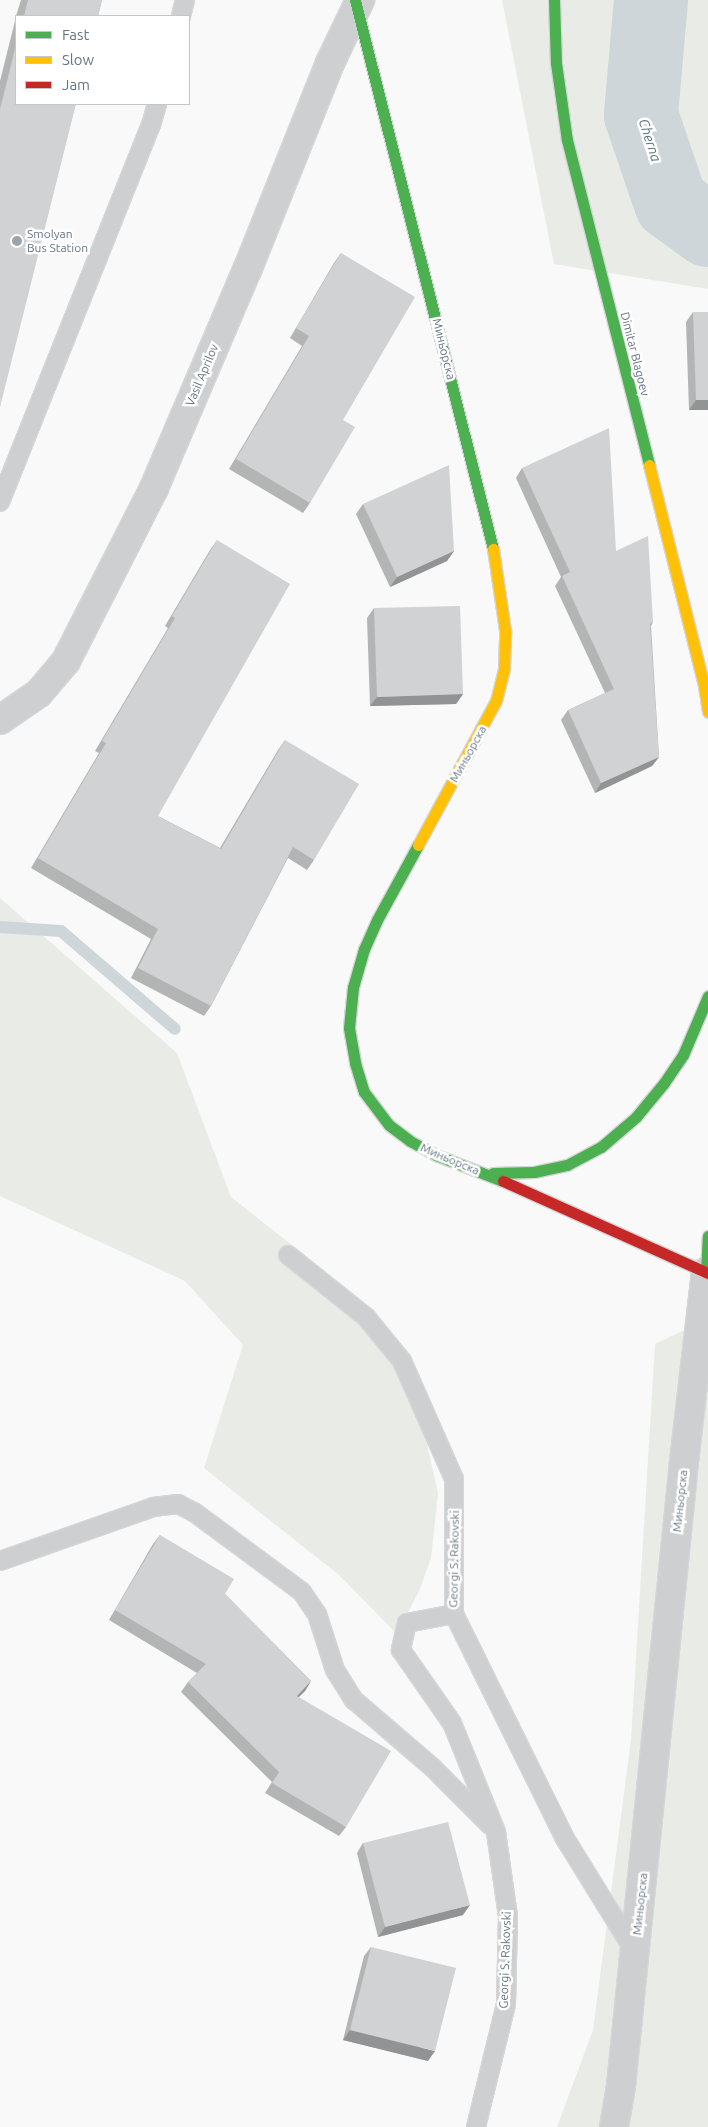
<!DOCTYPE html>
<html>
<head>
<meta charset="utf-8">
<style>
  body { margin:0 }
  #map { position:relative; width:708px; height:2127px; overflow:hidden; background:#f9f9f9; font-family:Ubuntu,sans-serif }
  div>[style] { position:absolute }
  .green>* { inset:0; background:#e8ebe6 }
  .stream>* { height:12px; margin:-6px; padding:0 6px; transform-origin:6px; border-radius:6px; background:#ced6d9 }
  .river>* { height:74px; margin:-37px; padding:0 37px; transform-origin:37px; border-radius:37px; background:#ced6d9 }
  .roads { filter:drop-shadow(1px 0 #d5d6d7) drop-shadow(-1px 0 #d5d6d7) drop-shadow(0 1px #d5d6d7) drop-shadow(0 -1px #d5d6d7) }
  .lane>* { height:18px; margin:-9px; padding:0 9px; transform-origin:9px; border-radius:9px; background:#cecfd0 }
  .street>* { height:28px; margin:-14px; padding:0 14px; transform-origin:14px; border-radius:14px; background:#cecfd0 }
  .fast>* { height:11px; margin:-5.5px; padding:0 5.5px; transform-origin:5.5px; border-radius:5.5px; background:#4caf50 }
  .slow>* { height:11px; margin:-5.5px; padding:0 5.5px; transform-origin:5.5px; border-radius:5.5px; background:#ffc107 }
  .jam>* { height:11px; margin:-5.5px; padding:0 5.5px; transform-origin:5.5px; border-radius:5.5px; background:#c62828 }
  .wall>* { inset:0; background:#b3b5b5 }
  .shaded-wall>* { inset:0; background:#929394 }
  .building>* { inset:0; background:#d0d2d3 }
  .dots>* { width:14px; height:14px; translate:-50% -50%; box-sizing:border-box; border:2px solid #fff; border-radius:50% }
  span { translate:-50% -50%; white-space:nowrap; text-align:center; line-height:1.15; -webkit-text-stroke:5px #fff; paint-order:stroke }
  .poi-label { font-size:12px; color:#657683 }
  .left { translate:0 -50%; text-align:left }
  .street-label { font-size:12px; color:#657683 }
  .water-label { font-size:14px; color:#60757c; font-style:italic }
  .legend { position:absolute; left:15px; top:15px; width:175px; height:90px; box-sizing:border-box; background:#fff; border:1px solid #c1c8cd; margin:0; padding:6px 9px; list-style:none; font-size:15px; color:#657683 }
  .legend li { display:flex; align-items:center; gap:10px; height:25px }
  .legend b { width:25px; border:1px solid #c1c8cd }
</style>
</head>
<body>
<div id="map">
  <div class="green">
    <i style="clip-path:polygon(502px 0,708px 0,708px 289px,554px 264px)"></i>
    <i style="clip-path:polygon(0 898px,177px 1053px,231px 1197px,359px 1298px,389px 1352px,420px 1414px,438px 1493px,431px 1558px,420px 1589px,397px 1634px,339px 1575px,204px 1468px,243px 1345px,185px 1281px,0 1196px)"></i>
    <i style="clip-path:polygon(708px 1319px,708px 2127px,557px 2127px,593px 2030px,631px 1740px,655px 1344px)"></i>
  </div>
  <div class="stream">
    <i style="left:0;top:927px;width:61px;rotate:3.8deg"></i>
    <i style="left:61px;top:931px;width:150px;rotate:40.7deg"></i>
  </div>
  <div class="river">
    <i style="left:651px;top:0;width:115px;rotate:95deg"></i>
    <i style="left:641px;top:115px;width:93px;rotate:71.2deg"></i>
    <i style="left:671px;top:203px;width:46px;rotate:36.1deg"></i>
  </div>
  <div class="roads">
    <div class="lane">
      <i style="left:181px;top:16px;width:16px;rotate:-76deg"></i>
      <i style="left:0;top:502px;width:406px;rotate:-68.2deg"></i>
      <i style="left:151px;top:125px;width:22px;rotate:-74deg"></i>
      <i style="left:288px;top:1255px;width:100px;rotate:38.5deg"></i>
      <i style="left:366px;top:1317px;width:57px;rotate:50.7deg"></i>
      <i style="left:402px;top:1361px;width:129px;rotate:66.2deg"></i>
      <i style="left:454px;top:1479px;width:135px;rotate:90deg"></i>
      <i style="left:454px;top:1614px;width:48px;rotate:169.2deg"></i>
      <i style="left:407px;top:1623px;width:28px;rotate:103deg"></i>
      <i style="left:401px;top:1650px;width:89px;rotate:55.1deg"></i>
      <i style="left:452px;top:1723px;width:118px;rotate:68deg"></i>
      <i style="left:496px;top:1832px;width:85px;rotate:81.9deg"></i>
      <i style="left:508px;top:1916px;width:88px;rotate:91.3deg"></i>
      <i style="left:506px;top:2004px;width:127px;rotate:103.7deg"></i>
      <i style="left:0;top:1561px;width:162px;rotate:-19.4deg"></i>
      <i style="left:153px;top:1507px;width:25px;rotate:-7deg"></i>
      <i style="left:178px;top:1504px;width:18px;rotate:27deg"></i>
      <i style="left:194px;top:1512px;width:134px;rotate:36.5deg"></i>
      <i style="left:302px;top:1592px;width:27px;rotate:56deg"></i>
      <i style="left:317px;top:1614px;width:59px;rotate:72.2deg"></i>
      <i style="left:335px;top:1670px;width:36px;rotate:58deg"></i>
      <i style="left:354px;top:1700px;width:103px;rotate:40.7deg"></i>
      <i style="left:432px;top:1767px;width:83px;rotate:45deg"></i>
      <i style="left:454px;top:1614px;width:249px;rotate:63.7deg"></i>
      <i style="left:564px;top:1837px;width:135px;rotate:58.3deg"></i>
    </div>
    <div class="street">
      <i style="left:0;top:720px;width:47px;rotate:-34.7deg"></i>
      <i style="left:39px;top:693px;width:42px;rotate:-49.8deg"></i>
      <i style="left:66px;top:661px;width:194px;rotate:-63deg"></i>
      <i style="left:154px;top:488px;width:239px;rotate:-66.9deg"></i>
      <i style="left:248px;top:268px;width:221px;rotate:-68.2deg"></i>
      <i style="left:330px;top:63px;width:70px;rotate:-64.5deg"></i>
      <i style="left:614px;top:2127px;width:42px;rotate:-80.3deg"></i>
      <i style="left:621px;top:2086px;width:627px;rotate:-84.23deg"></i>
      <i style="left:684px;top:1462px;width:191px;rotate:-83.4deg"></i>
    </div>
    <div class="fast">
      <i style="left:355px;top:0;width:566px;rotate:75.89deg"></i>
      <i style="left:554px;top:0;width:63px;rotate:88.2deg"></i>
      <i style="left:556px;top:63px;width:78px;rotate:81.9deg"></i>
      <i style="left:567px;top:140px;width:335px;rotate:75.8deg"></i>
      <i style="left:418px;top:845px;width:85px;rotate:118.7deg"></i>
      <i style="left:377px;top:920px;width:32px;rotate:114deg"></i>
      <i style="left:364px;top:949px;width:40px;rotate:106deg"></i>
      <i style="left:353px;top:987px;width:41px;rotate:95.6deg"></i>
      <i style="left:349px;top:1028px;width:36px;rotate:80deg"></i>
      <i style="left:355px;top:1063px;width:30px;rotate:73deg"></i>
      <i style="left:364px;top:1092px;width:41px;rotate:52.9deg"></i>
      <i style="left:389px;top:1125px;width:26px;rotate:37deg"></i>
      <i style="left:410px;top:1141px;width:30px;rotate:28deg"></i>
      <i style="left:436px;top:1155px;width:72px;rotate:21.2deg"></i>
      <i style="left:493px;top:1173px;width:41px;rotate:-1.4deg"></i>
      <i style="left:534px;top:1172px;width:34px;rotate:-12deg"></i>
      <i style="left:567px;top:1165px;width:38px;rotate:-28deg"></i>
      <i style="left:601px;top:1147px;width:46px;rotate:-40.6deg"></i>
      <i style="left:636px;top:1117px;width:44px;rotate:-50.5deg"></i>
      <i style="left:664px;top:1083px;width:34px;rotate:-56deg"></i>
      <i style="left:683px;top:1055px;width:64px;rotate:-67deg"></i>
      <i style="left:706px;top:1272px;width:36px;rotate:-87deg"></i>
    </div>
    <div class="slow">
      <i style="left:649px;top:465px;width:228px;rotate:76deg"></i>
      <i style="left:704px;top:686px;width:26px;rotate:81deg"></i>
      <i style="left:418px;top:845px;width:164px;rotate:-61.6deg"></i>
      <i style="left:496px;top:701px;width:34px;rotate:-76deg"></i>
      <i style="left:504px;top:668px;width:38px;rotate:-88deg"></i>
      <i style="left:505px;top:630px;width:82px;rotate:-98.4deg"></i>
    </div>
    <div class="jam">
      <i style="left:503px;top:1181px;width:225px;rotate:24.2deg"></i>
    </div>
  </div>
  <div class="wall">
    <i style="clip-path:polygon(21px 0,102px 0,98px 16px,16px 16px)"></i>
    <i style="clip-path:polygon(16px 17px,16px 104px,0 407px,0 81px)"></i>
    <i style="clip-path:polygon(341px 253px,343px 420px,310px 503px,303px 513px,229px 469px,302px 346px,290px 338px,334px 263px)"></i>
    <i style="clip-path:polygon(693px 312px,708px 312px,708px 410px,689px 410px,686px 322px)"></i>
    <i style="clip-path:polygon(522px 468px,616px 551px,653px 622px,651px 626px,659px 757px,652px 766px,595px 793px,561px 720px,568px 710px,605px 693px,555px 586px,561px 577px,516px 478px)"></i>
    <i style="clip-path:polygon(363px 504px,454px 551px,447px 561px,390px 587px,356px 514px)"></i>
    <i style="clip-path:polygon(217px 540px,158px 816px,220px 848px,278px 750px,285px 740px,314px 860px,307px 870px,288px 858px,211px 1006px,204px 1016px,131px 978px,151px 939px,31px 868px,99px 753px,95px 751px,168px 628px,165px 626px,210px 550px)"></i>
    <i style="clip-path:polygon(374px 608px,463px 694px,456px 704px,370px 706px,367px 618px)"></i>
    <i style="clip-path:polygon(160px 1535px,225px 1594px,311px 1681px,305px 1691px,298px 1697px,346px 1827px,339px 1836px,265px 1793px,272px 1782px,181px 1692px,188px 1682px,197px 1673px,109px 1620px,153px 1544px)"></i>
    <i style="clip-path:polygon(363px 1843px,463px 1915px,378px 1937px,357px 1853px)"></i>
    <i style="clip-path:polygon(371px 1947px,428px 2061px,343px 2040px,364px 1956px)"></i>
  </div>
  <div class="shaded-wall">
    <i style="clip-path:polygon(696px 400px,708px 400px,708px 410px,689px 410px)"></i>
    <i style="clip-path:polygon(454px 551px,447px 561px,390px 587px,397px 577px)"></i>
    <i style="clip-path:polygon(463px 694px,456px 704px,370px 706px,377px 697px)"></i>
    <i style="clip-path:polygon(659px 757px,652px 766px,595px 793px,601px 783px)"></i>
    <i style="clip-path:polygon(311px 1681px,305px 1691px,290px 1706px,297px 1696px)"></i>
    <i style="clip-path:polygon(470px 1905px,463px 1915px,378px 1937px,385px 1927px)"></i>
    <i style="clip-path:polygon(350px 2030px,435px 2051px,428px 2061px,343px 2040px)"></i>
  </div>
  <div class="building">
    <i style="clip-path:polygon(28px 0,102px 0,98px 16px,24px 16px)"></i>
    <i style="clip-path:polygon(16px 45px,16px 104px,76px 104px,0 407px,0 109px)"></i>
    <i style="clip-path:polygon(341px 253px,415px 297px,343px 420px,355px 427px,310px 503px,236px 459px,309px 336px,296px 328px)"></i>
    <i style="clip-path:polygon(693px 312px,708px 312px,708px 400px,696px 400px)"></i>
    <i style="clip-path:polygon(609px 428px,616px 551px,648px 536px,653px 622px,650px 624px,659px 757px,601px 783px,568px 710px,614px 689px,562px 576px,570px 572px,522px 468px)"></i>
    <i style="clip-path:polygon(449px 465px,454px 551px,397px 577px,363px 504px)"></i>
    <i style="clip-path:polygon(217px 540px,290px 584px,158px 816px,221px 849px,285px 740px,359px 784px,314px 860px,293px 847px,211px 1006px,138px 968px,158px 929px,38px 858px,106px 743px,102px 741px,175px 618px,172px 616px)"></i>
    <i style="clip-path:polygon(460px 606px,463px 694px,377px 697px,374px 608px)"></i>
    <i style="clip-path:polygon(160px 1535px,234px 1579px,225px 1594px,311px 1681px,297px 1696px,391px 1751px,346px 1827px,272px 1783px,279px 1772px,188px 1682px,206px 1664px,115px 1610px)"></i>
    <i style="clip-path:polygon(448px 1822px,470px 1905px,385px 1927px,363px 1843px)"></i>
    <i style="clip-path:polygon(371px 1947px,456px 1968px,435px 2051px,350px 2030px)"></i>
  </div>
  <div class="dots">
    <i style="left:17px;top:241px;background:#99a4ac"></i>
  </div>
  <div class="poi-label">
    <span class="left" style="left:27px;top:241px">Smolyan<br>Bus Station</span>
  </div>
  <div class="street-label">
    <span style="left:444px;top:349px;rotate:76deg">Миньорска</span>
    <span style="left:635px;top:354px;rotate:76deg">Dimitar Blagoev</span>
    <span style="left:202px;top:375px;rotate:-67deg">Vasil Aprilov</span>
    <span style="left:468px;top:754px;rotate:-61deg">Миньорска</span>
    <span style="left:450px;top:1159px;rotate:23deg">Миньорска</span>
    <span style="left:680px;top:1501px;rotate:-84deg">Миньорска</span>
    <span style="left:454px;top:1559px;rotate:-89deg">Georgi S. Rakovski</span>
    <span style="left:640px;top:1904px;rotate:-84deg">Миньорска</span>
    <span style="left:505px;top:1960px;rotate:-88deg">Georgi S. Rakovski</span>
  </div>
  <div class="water-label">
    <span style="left:650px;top:140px;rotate:72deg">Cherna</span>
  </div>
  <ul class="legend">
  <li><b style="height:6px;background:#4caf50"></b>Fast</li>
  <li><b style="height:6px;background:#ffc107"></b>Slow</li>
  <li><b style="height:6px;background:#c62828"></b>Jam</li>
  </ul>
</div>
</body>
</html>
